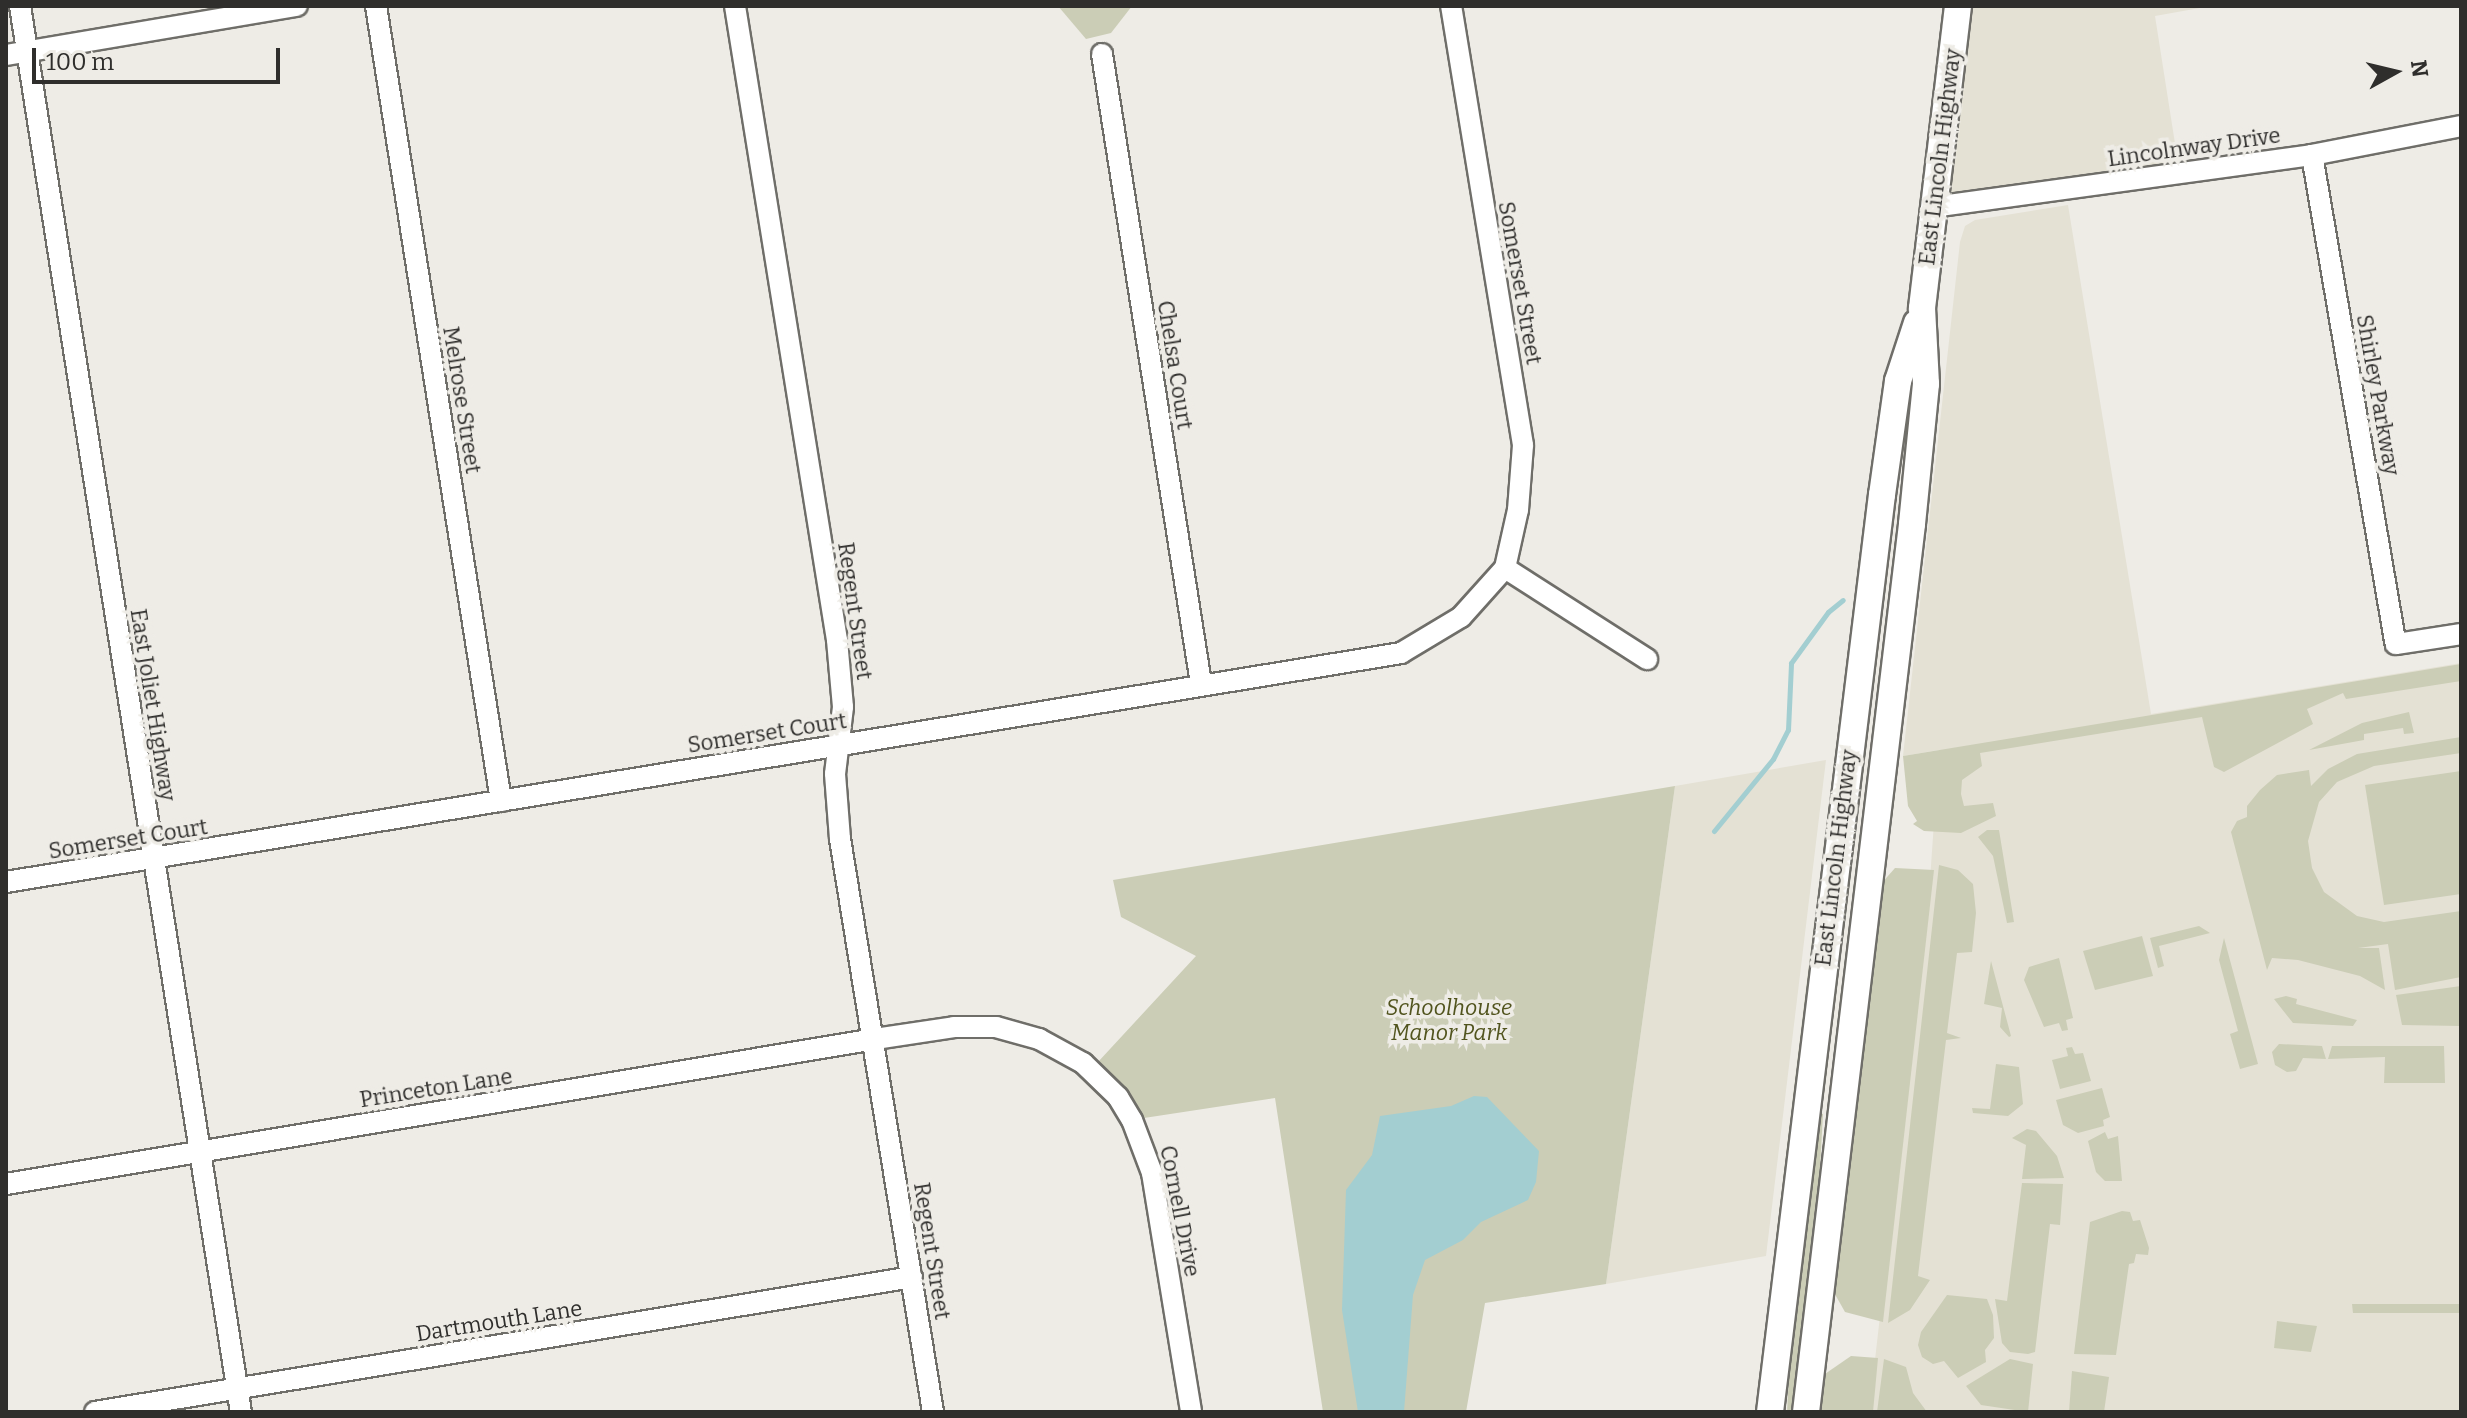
<!DOCTYPE html>
<html>
<head>
<meta charset="utf-8">
<style>
  body { margin:0 }
  #map { position:relative; width:2467px; height:1418px; overflow:hidden; background:#eeece6; font-family:Bitter,serif }
  div>[style] { position:absolute }
  .built>* { inset:0; background:#e4e1d4 }
  .green>* { inset:0; background:#cbcdb6 }
  .water>* { inset:0; background:#a3ced1 }
  .stream>* { height:5px; margin:-2.5px; padding:0 2.5px; transform-origin:2.5px; border-radius:2.5px; background:#a3ced1 }
  .roads { filter:drop-shadow(2px 0 #6f6e69) drop-shadow(-2px 0 #6f6e69) drop-shadow(0 2px #6f6e69) drop-shadow(0 -2px #6f6e69) }
  .minor>* { height:20px; margin:-10px; padding:0 10px; transform-origin:10px; border-radius:10px; background:#fff }
  .major>* { height:26px; margin:-13px; padding:0 13px; transform-origin:13px; border-radius:13px; background:#fff }
  span { translate:-50% -50%; white-space:nowrap; text-align:center; line-height:1.15; -webkit-text-stroke:7px #eeece6; paint-order:stroke }
  .street-label { font-size:22px; color:#2f2e2c }
  .park-label { font-size:22px; color:#51541e; font-style:italic }
  .frame { position:absolute; inset:0; border:8px solid #2f2e2c; pointer-events:none }
  .north { position:absolute; left:2355px; top:32px; width:80px; height:80px; -webkit-text-stroke:6px #eeece6; paint-order:stroke; rotate:82deg; font-size:22px; font-weight:700; line-height:32px; text-align:center; color:#2f2e2c }
  .north::after { content:''; display:block; margin:auto; width:28px; height:36px; background:#2f2e2c; clip-path:polygon(50% 0,100% 100%,50% 72%,0 100%) }
  .scale { position:absolute; left:32px; top:48px; width:248px; height:36px; box-sizing:border-box; border:4px solid #2f2e2c; border-top:0; padding-left:10px; font-size:24px; line-height:28px; white-space:nowrap; color:#2f2e2c; -webkit-text-stroke:6px #eeece6; paint-order:stroke }
</style>
</head>
<body>
<div id="map">
  <div class="built">
    <i style="clip-path:polygon(1962px 6px,2211px 6px,2155px 16px,2179px 169px,1937px 203px)"></i>
    <i style="clip-path:polygon(2068px 205px,2151px 714px,2461px 663px,2461px 1412px,1869px 1412px,1930px 880px,1939px 750px,1903px 756px,1960px 242px,1965px 226px,1975px 220px)"></i>
    <i style="clip-path:polygon(1826px 760px,1766px 1256px,1606px 1284px,1675px 786px)"></i>
  </div>
  <div class="green">
    <i style="clip-path:polygon(1058px 6px,1132px 6px,1111px 33px,1086px 39px)"></i>
    <i style="clip-path:polygon(2461px 664px,2461px 681px,2346px 699px,2343px 693px,2307px 709px,2313px 724px,2224px 772px,2214px 767px,2202px 717px,1980px 753px,1982px 766px,1962px 780px,1961px 794px,1964px 806px,1993px 803px,1996px 816px,1961px 833px,1924px 831px,1913px 824px,1917px 821px,1908px 806px,1903px 756px)"></i>
    <i style="clip-path:polygon(2409px 712px,2414px 733px,2404px 734px,2403px 728px,2364px 734px,2364px 740px,2309px 750px,2362px 723px)"></i>
    <i style="clip-path:polygon(2461px 737px,2461px 753px,2374px 766px,2337px 782px,2319px 802px,2308px 841px,2312px 868px,2324px 892px,2357px 916px,2384px 922px,2461px 911px,2461px 977px,2395px 990px,2388px 944px,2358px 948px,2379px 948px,2385px 990px,2360px 976px,2298px 960px,2272px 958px,2267px 970px,2231px 832px,2237px 821px,2247px 817px,2247px 806px,2260px 790px,2277px 775px,2309px 770px,2311px 786px,2328px 769px,2357px 754px)"></i>
    <i style="clip-path:polygon(2461px 771px,2461px 894px,2384px 905px,2365px 785px)"></i>
    <i style="clip-path:polygon(1675px 786px,1606px 1284px,1485px 1303px,1466px 1412px,1323px 1412px,1275px 1098px,1144px 1118px,1098px 1062px,1196px 956px,1121px 917px,1113px 880px)"></i>
    <i style="clip-path:polygon(1987px 830px,1999px 830px,2014px 922px,2007px 923px,1993px 856px,1978px 837px)"></i>
    <i style="clip-path:polygon(1939px 865px,1958px 870px,1973px 884px,1976px 913px,1972px 952px,1957px 953px,1947px 1033px,1961px 1038px,1946px 1040px,1918px 1276px,1930px 1280px,1910px 1310px,1888px 1323px)"></i>
    <i style="clip-path:polygon(1895px 868px,1934px 870px,1883px 1322px,1845px 1312px,1832px 1289px,1880px 885px)"></i>
    <i style="clip-path:polygon(1815px 917px,1783px 1211px,1779px 1213px,1806px 989px)"></i>
    <i style="clip-path:polygon(2199px 926px,2210px 933px,2159px 946px,2164px 966px,2158px 968px,2150px 938px)"></i>
    <i style="clip-path:polygon(2142px 936px,2153px 976px,2095px 990px,2083px 951px)"></i>
    <i style="clip-path:polygon(2224px 938px,2258px 1064px,2240px 1069px,2230px 1034px,2238px 1031px,2219px 960px)"></i>
    <i style="clip-path:polygon(2059px 958px,2073px 1018px,2066px 1020px,2068px 1030px,2062px 1031px,2059px 1023px,2044px 1027px,2024px 980px,2029px 967px)"></i>
    <i style="clip-path:polygon(1991px 961px,2011px 1036px,2009px 1037px,2000px 1027px,2002px 1008px,1984px 1004px)"></i>
    <i style="clip-path:polygon(2461px 986px,2461px 1026px,2402px 1025px,2396px 995px)"></i>
    <i style="clip-path:polygon(2286px 996px,2297px 999px,2296px 1004px,2357px 1020px,2353px 1026px,2293px 1023px,2274px 999px)"></i>
    <i style="clip-path:polygon(2279px 1044px,2322px 1046px,2326px 1059px,2303px 1058px,2296px 1071px,2287px 1072px,2275px 1065px,2272px 1052px)"></i>
    <i style="clip-path:polygon(2332px 1046px,2444px 1046px,2445px 1083px,2384px 1083px,2385px 1057px,2328px 1059px)"></i>
    <i style="clip-path:polygon(2072px 1047px,2075px 1054px,2083px 1053px,2091px 1081px,2060px 1089px,2052px 1060px,2068px 1056px,2066px 1048px)"></i>
    <i style="clip-path:polygon(1996px 1064px,2019px 1067px,2023px 1104px,2008px 1116px,1973px 1113px,1972px 1108px,1990px 1109px)"></i>
    <i style="clip-path:polygon(2102px 1088px,2110px 1117px,2103px 1120px,2104px 1126px,2078px 1133px,2063px 1125px,2056px 1100px)"></i>
    <i style="clip-path:polygon(1817px 1113px,1823px 1114px,1817px 1222px,1794px 1412px,1787px 1412px,1792px 1318px)"></i>
    <i style="clip-path:polygon(2027px 1129px,2036px 1131px,2057px 1156px,2064px 1178px,2022px 1179px,2026px 1145px,2012px 1138px)"></i>
    <i style="clip-path:polygon(2105px 1132px,2108px 1139px,2118px 1136px,2122px 1181px,2105px 1181px,2096px 1172px,2088px 1141px)"></i>
    <i style="clip-path:polygon(2022px 1183px,2063px 1184px,2060px 1225px,2050px 1224px,2035px 1352px,2028px 1354px,2010px 1352px,2002px 1343px,1995px 1299px,2007px 1301px)"></i>
    <i style="clip-path:polygon(2122px 1211px,2130px 1212px,2133px 1221px,2140px 1220px,2149px 1248px,2148px 1255px,2136px 1254px,2134px 1263px,2129px 1264px,2116px 1355px,2074px 1354px,2090px 1222px)"></i>
    <i style="clip-path:polygon(1947px 1295px,1987px 1299px,1993px 1315px,1994px 1338px,1985px 1350px,1986px 1362px,1958px 1378px,1944px 1361px,1933px 1364px,1922px 1357px,1918px 1345px,1921px 1332px)"></i>
    <i style="clip-path:polygon(2352px 1304px,2461px 1304px,2461px 1313px,2353px 1313px)"></i>
    <i style="clip-path:polygon(2277px 1321px,2317px 1326px,2311px 1352px,2274px 1348px)"></i>
    <i style="clip-path:polygon(1851px 1356px,1878px 1358px,1873px 1412px,1816px 1412px,1822px 1376px)"></i>
    <i style="clip-path:polygon(1884px 1359px,1906px 1367px,1913px 1393px,1927px 1412px,1877px 1412px)"></i>
    <i style="clip-path:polygon(2010px 1359px,2033px 1364px,2028px 1412px,1981px 1405px,1966px 1386px)"></i>
    <i style="clip-path:polygon(2072px 1371px,2109px 1377px,2104px 1412px,2069px 1412px)"></i>
  </div>
  <div class="water">
    <i style="clip-path:polygon(1474px 1096px,1487px 1097px,1539px 1151px,1536px 1182px,1528px 1200px,1481px 1222px,1463px 1240px,1425px 1260px,1413px 1295px,1404px 1412px,1358px 1412px,1342px 1310px,1346px 1190px,1372px 1155px,1380px 1116px,1451px 1106px)"></i>
  </div>
  <div class="stream">
    <i style="left:1714px;top:831px;width:93px;rotate:-50.7deg"></i>
    <i style="left:1773px;top:759px;width:33px;rotate:-63deg"></i>
    <i style="left:1788px;top:730px;width:67px;rotate:-87.4deg"></i>
    <i style="left:1791px;top:663px;width:63px;rotate:-54deg"></i>
    <i style="left:1828px;top:612px;width:19px;rotate:-39deg"></i>
  </div>
  <div class="roads">
    <div class="minor">
      <i style="left:20px;top:6px;width:1423px;rotate:81.07deg"></i>
      <i style="left:376px;top:6px;width:805px;rotate:81.06deg"></i>
      <i style="left:735px;top:6px;width:642px;rotate:80.86deg"></i>
      <i style="left:837px;top:640px;width:67px;rotate:84.9deg"></i>
      <i style="left:843px;top:707px;width:67px;rotate:96.8deg"></i>
      <i style="left:835px;top:774px;width:65px;rotate:85.6deg"></i>
      <i style="left:840px;top:839px;width:580px;rotate:80.78deg"></i>
      <i style="left:1102px;top:54px;width:637px;rotate:81.06deg"></i>
      <i style="left:6px;top:55px;width:295px;rotate:-9.6deg"></i>
      <i style="left:2312px;top:155px;width:496px;rotate:80.3deg"></i>
      <i style="left:2396px;top:644px;width:66px;rotate:-8.7deg"></i>
      <i style="left:1933px;top:207px;width:383px;rotate:-7.8deg"></i>
      <i style="left:2312px;top:155px;width:152px;rotate:-11deg"></i>
      <i style="left:1505px;top:568px;width:169px;rotate:32.7deg"></i>
      <i style="left:6px;top:882px;width:1414px;rotate:-9.32deg"></i>
      <i style="left:1401px;top:653px;width:70px;rotate:-31deg"></i>
      <i style="left:1461px;top:617px;width:66px;rotate:-48.1deg"></i>
      <i style="left:1505px;top:568px;width:59px;rotate:-77.4deg"></i>
      <i style="left:1518px;top:510px;width:65px;rotate:-85.6deg"></i>
      <i style="left:1523px;top:445px;width:445px;rotate:-99.3deg"></i>
      <i style="left:6px;top:1184px;width:881px;rotate:-9.47deg"></i>
      <i style="left:875px;top:1039px;width:80px;rotate:-8.6deg"></i>
      <i style="left:954px;top:1027px;width:42px"></i>
      <i style="left:996px;top:1027px;width:45px;rotate:15.6deg"></i>
      <i style="left:1039px;top:1039px;width:50px;rotate:28.6deg"></i>
      <i style="left:1083px;top:1063px;width:49px;rotate:44.2deg"></i>
      <i style="left:1118px;top:1097px;width:27px;rotate:59deg"></i>
      <i style="left:1132px;top:1120px;width:57px;rotate:69.3deg"></i>
      <i style="left:1152px;top:1173px;width:242px;rotate:80.7deg"></i>
      <i style="left:95px;top:1412px;width:828px;rotate:-9.38deg"></i>
    </div>
    <div class="major">
      <i style="left:1770px;top:1412px;width:924px;rotate:-83.04deg"></i>
      <i style="left:1882px;top:495px;width:115px;rotate:-82deg"></i>
      <i style="left:1898px;top:381px;width:61px;rotate:-71.9deg"></i>
      <i style="left:1806px;top:1412px;width:894px;rotate:-83.19deg"></i>
      <i style="left:1912px;top:524px;width:141px;rotate:-84.3deg"></i>
      <i style="left:1926px;top:384px;width:76px;rotate:-93deg"></i>
      <i style="left:1922px;top:308px;width:304px;rotate:-83.2deg"></i>
    </div>
  </div>
  <div class="street-label">
    <span style="left:2194px;top:147px;rotate:-8deg">Lincolnway Drive</span>
    <span style="left:1940px;top:157px;rotate:-83deg">East Lincoln Highway</span>
    <span style="left:1520px;top:283px;rotate:80deg">Somerset Street</span>
    <span style="left:1175px;top:365px;rotate:81deg">Chelsa Court</span>
    <span style="left:2378px;top:395px;rotate:80deg">Shirley Parkway</span>
    <span style="left:462px;top:400px;rotate:81deg">Melrose Street</span>
    <span style="left:855px;top:611px;rotate:82deg">Regent Street</span>
    <span style="left:153px;top:705px;rotate:81deg">East Joliet Highway</span>
    <span style="left:767px;top:733px;rotate:-9deg">Somerset Court</span>
    <span style="left:128px;top:839px;rotate:-9deg">Somerset Court</span>
    <span style="left:1836px;top:858px;rotate:-83deg">East Lincoln Highway</span>
    <span style="left:436px;top:1088px;rotate:-9deg">Princeton Lane</span>
    <span style="left:1180px;top:1211px;rotate:79deg">Cornell Drive</span>
    <span style="left:932px;top:1251px;rotate:81deg">Regent Street</span>
    <span style="left:499px;top:1321px;rotate:-9deg">Dartmouth Lane</span>
  </div>
  <div class="park-label">
    <span style="left:1449px;top:1020px">Schoolhouse<br>Manor Park</span>
  </div>
  <div class="frame"></div>
  <div class="north">N</div>
  <div class="scale">100 m</div>
</div>
</body>
</html>
